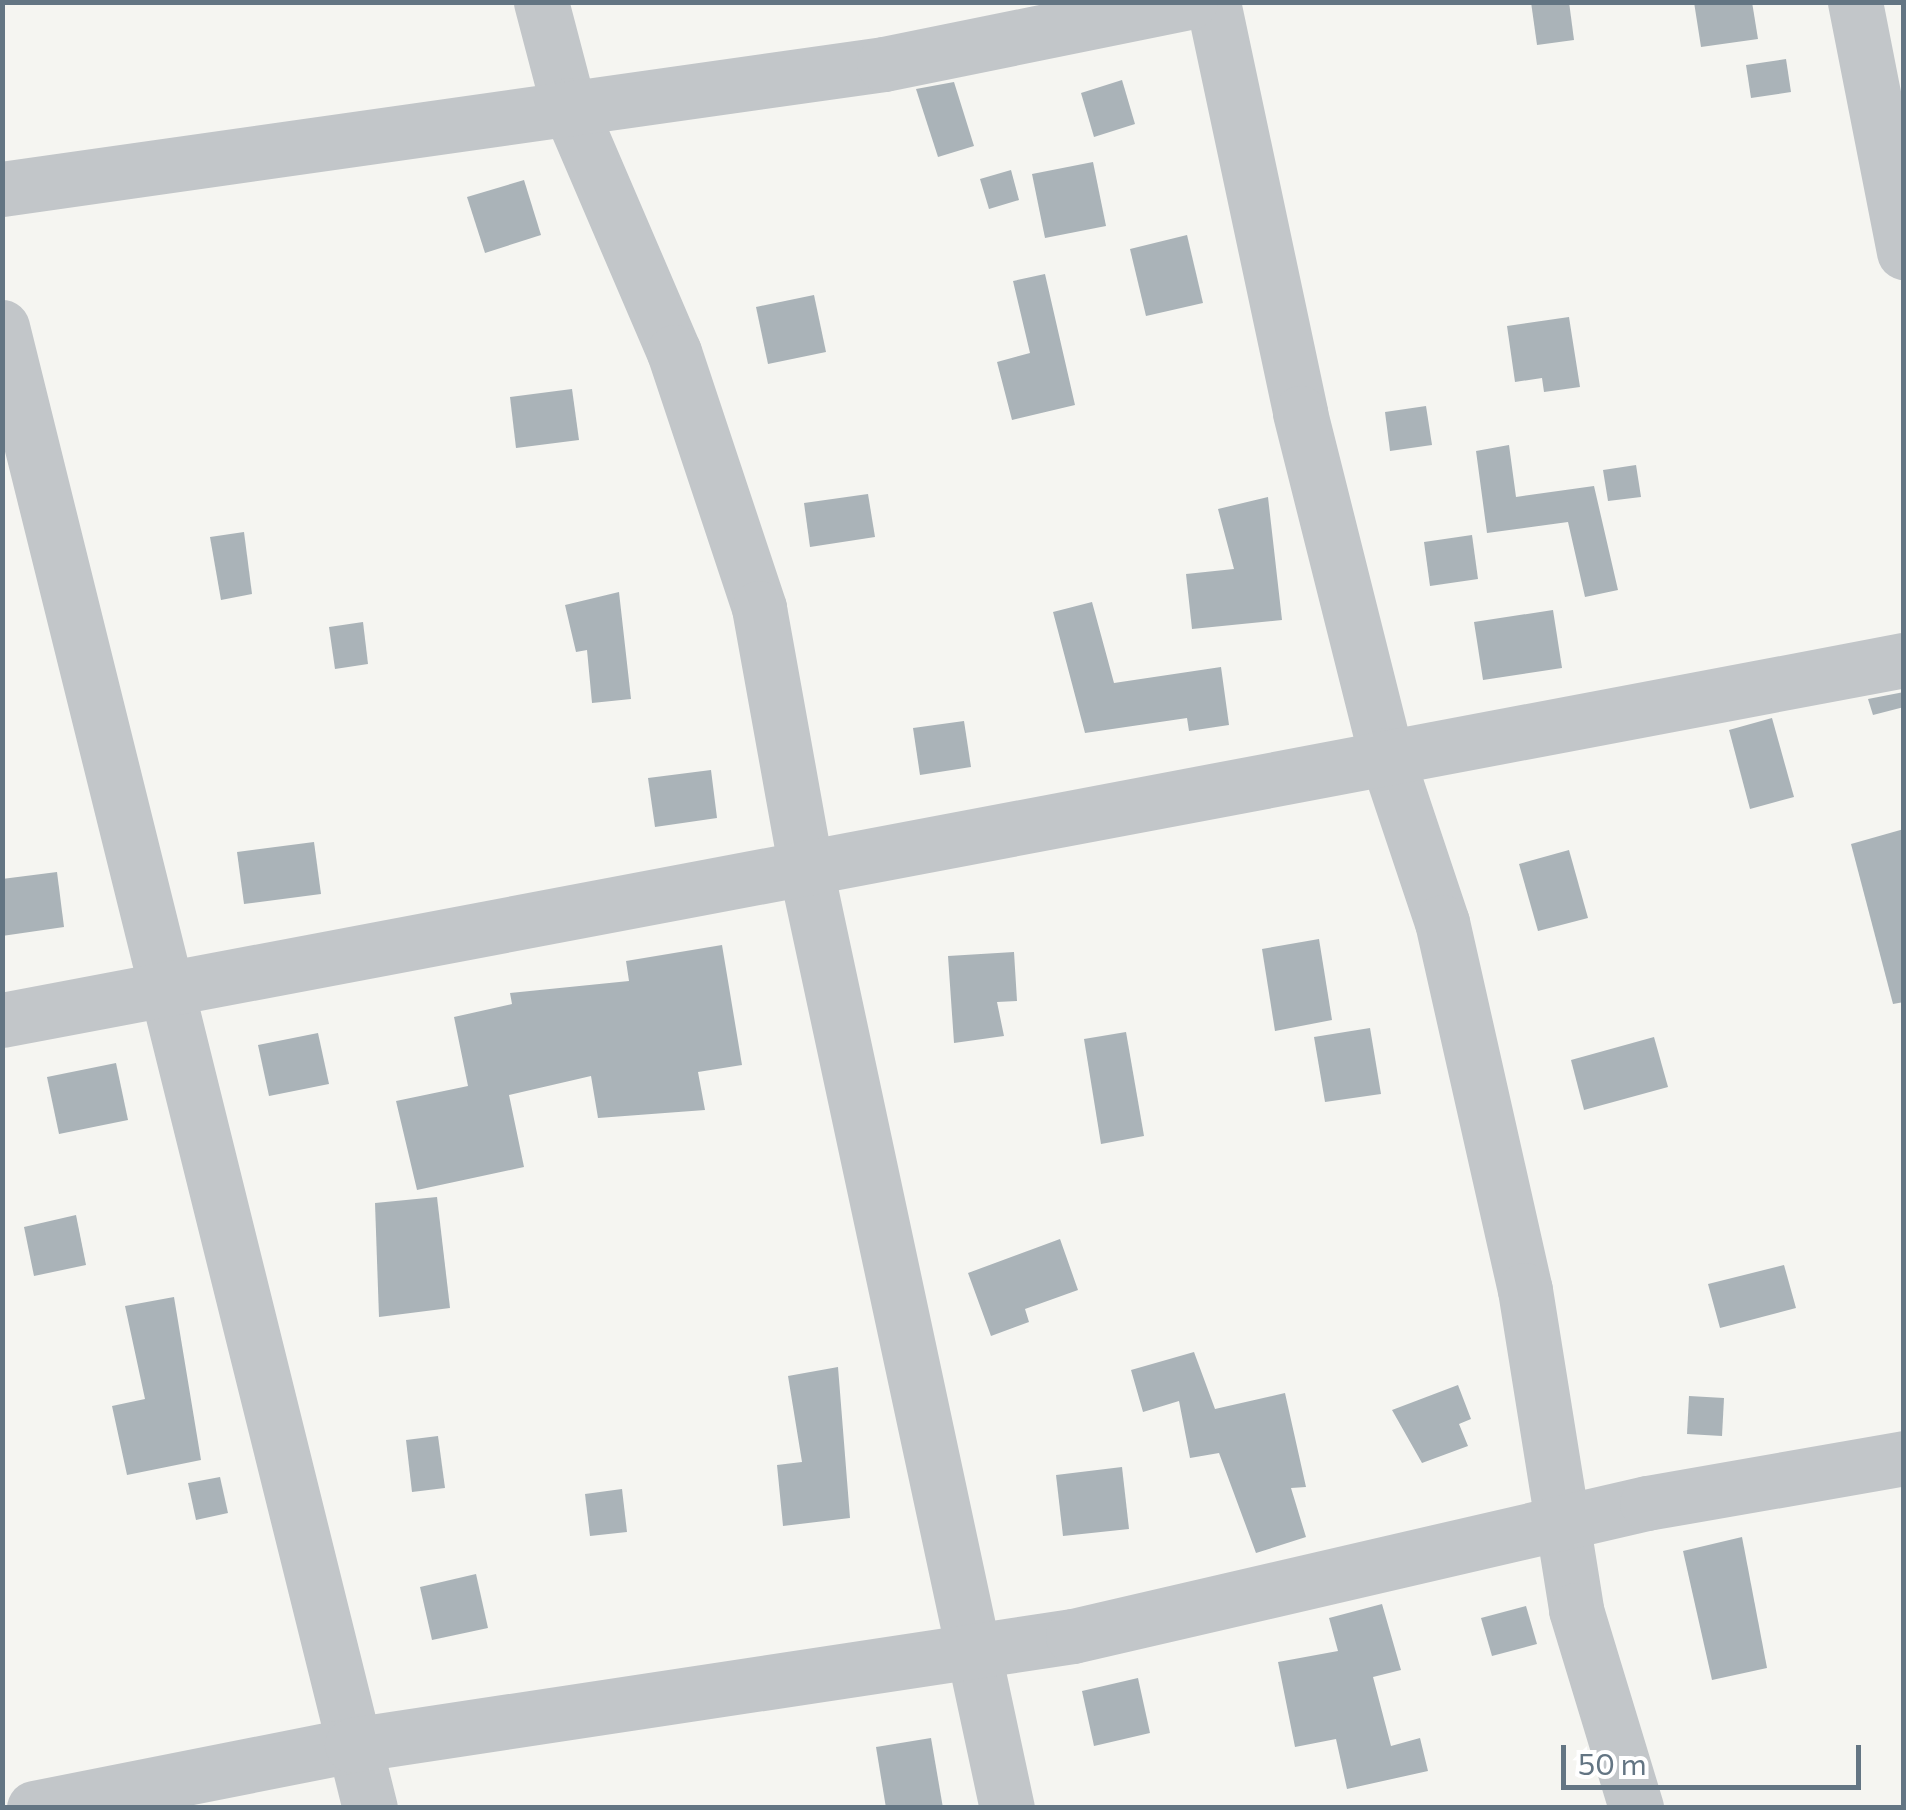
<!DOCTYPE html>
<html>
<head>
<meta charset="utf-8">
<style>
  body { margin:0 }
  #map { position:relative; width:1906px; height:1810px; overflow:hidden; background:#f5f5f1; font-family:Commissioner,sans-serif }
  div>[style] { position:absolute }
  .building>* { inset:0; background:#aab3b8 }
  .minor>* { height:55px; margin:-27.5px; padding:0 27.5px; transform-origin:27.5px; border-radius:27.5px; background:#c2c6c9 }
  span { translate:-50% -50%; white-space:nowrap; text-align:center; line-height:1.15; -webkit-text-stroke:10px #fff; paint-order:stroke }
  .frame { position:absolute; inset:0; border:5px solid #637583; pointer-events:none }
  .scale { position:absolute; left:1561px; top:1745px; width:300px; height:45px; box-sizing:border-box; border:5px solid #637583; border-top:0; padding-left:12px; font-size:30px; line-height:35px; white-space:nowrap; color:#637583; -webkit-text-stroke:8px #fff; paint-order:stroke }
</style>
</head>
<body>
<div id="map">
  <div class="building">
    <i style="clip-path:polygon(1531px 2px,1569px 2px,1574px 40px,1537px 45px)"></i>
    <i style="clip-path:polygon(1694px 2px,1752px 2px,1758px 39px,1701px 47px)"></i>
    <i style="clip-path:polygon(1786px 59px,1791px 92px,1751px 98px,1746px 65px)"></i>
    <i style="clip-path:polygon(1122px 80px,1135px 124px,1094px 137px,1081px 93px)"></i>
    <i style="clip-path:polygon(954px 82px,974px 146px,938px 157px,916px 89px)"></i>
    <i style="clip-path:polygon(1093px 162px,1106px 226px,1045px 238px,1032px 174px)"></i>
    <i style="clip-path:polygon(1011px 170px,1019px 200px,989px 209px,980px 179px)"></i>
    <i style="clip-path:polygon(524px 180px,541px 235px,485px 253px,467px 197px)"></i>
    <i style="clip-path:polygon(1187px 235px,1203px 303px,1146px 316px,1130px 249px)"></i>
    <i style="clip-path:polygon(1045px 274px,1075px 405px,1012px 420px,997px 362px,1030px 353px,1013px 281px)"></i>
    <i style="clip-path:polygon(814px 295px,826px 352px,768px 364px,756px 307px)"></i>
    <i style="clip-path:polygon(1569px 317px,1580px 387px,1544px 392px,1542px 378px,1515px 382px,1507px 326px)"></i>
    <i style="clip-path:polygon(572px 389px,579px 440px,516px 448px,510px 397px)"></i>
    <i style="clip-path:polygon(1426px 406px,1432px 445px,1390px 451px,1385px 412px)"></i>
    <i style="clip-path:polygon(1509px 445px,1516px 497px,1594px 486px,1618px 590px,1585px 597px,1568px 522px,1487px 533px,1476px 451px)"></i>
    <i style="clip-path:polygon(1636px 465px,1641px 497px,1608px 501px,1603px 470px)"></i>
    <i style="clip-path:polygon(868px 494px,875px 537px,810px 547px,804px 503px)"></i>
    <i style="clip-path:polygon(1268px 497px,1282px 620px,1192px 629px,1186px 574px,1234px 569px,1218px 509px)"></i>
    <i style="clip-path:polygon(244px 532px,252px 594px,221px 600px,210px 537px)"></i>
    <i style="clip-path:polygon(1472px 535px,1478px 579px,1430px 586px,1424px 542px)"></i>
    <i style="clip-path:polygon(619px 592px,631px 699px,592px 703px,587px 650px,576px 652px,565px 605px)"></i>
    <i style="clip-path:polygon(1092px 602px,1114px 683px,1221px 667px,1229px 725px,1189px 731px,1187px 718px,1085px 733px,1053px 612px)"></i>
    <i style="clip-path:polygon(1553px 610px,1562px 668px,1483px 680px,1474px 622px)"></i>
    <i style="clip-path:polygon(363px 622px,368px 664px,335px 669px,329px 627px)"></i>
    <i style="clip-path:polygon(1904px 692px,1904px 707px,1873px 715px,1868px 699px)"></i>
    <i style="clip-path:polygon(1772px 718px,1794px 797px,1750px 809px,1729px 730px)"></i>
    <i style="clip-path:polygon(964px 721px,971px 767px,920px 775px,913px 728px)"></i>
    <i style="clip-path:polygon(711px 770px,717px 818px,655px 827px,648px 778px)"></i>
    <i style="clip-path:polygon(1904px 829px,1904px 1002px,1893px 1004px,1851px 844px)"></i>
    <i style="clip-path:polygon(314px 842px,321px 894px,244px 904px,237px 852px)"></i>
    <i style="clip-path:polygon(1569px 850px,1588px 918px,1538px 931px,1519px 864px)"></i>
    <i style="clip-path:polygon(57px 872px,64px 927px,2px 936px,2px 879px)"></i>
    <i style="clip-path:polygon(1319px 939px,1332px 1020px,1275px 1031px,1262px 949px)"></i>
    <i style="clip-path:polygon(722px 945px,742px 1065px,698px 1072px,705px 1110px,598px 1118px,591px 1076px,509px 1095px,524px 1167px,417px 1190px,396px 1101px,468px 1086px,454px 1017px,512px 1004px,510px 993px,629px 981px,626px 961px)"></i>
    <i style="clip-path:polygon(1014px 952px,1017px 1001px,997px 1002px,1004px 1036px,954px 1043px,948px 956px)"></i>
    <i style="clip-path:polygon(1370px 1028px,1381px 1094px,1325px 1102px,1314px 1037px)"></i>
    <i style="clip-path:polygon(1126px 1032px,1144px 1136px,1101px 1144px,1084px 1039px)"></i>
    <i style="clip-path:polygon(318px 1033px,329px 1084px,269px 1096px,258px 1045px)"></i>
    <i style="clip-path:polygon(1654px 1037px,1668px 1087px,1584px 1110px,1571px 1060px)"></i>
    <i style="clip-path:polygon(116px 1063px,128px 1120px,59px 1134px,47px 1077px)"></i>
    <i style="clip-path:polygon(437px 1197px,450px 1308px,379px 1317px,375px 1203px)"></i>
    <i style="clip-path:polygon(76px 1215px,86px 1265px,34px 1276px,24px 1227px)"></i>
    <i style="clip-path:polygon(1060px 1239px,1078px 1290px,1025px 1309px,1029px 1322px,991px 1336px,968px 1273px)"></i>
    <i style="clip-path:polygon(1784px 1265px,1796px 1308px,1720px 1328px,1708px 1284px)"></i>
    <i style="clip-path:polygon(174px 1297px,201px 1460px,127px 1475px,112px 1406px,145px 1399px,125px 1306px)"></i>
    <i style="clip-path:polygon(1194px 1352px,1215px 1409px,1285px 1393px,1306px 1487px,1291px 1488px,1306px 1537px,1256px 1553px,1219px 1453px,1190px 1458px,1179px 1401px,1143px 1412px,1131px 1370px)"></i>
    <i style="clip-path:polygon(838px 1367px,850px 1518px,783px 1526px,777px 1465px,802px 1462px,788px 1376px)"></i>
    <i style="clip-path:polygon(1458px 1385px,1471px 1419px,1459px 1424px,1468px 1446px,1422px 1463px,1392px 1410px)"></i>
    <i style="clip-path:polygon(1689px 1396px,1724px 1398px,1722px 1436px,1687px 1434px)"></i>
    <i style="clip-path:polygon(438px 1436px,445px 1488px,412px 1492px,406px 1440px)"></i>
    <i style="clip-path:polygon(1122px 1467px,1129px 1529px,1063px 1536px,1056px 1475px)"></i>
    <i style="clip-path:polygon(220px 1477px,228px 1513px,196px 1520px,188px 1483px)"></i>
    <i style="clip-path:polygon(622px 1489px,627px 1532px,590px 1536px,585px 1494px)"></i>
    <i style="clip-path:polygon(1742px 1537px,1767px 1668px,1712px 1680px,1683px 1551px)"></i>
    <i style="clip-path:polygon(476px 1574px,488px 1628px,432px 1640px,420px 1587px)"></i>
    <i style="clip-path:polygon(1382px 1604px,1401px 1670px,1373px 1677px,1391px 1746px,1420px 1738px,1428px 1771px,1347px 1789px,1336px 1739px,1295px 1747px,1278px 1662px,1338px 1651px,1329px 1618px)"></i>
    <i style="clip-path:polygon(1526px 1606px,1537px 1644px,1492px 1656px,1481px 1618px)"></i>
    <i style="clip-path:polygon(1138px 1678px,1150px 1733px,1094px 1746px,1082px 1691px)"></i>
    <i style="clip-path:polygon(931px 1738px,943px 1808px,886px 1808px,876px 1747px)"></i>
  </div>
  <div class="minor">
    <i style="left:541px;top:2px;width:106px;rotate:75.3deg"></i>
    <i style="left:568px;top:105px;width:269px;rotate:66.8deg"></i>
    <i style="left:674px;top:352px;width:270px;rotate:71.6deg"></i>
    <i style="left:759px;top:608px;width:266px;rotate:79.8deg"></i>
    <i style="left:806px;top:870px;width:959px;rotate:77.91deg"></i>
    <i style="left:1213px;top:2px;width:420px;rotate:78deg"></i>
    <i style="left:1300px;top:413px;width:353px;rotate:75.9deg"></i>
    <i style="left:1386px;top:755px;width:176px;rotate:71.5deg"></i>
    <i style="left:1442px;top:922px;width:377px;rotate:77.3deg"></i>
    <i style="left:1525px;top:1290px;width:324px;rotate:80.9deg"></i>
    <i style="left:1576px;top:1610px;width:207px;rotate:73.1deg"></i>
    <i style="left:1855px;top:2px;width:255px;rotate:78.9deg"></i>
    <i style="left:2px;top:189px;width:891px;rotate:-8.07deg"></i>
    <i style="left:884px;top:64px;width:312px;rotate:-11.5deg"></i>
    <i style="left:2px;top:327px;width:1526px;rotate:76.05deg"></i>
    <i style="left:2px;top:1020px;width:1936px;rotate:-10.72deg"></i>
    <i style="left:34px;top:1808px;width:324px;rotate:-11.2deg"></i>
    <i style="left:352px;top:1745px;width:729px;rotate:-8.6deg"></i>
    <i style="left:1073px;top:1636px;width:589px;rotate:-13.05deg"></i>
    <i style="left:1647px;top:1503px;width:261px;rotate:-9.9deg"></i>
  </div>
  <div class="frame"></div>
  <div class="scale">50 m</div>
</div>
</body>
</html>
